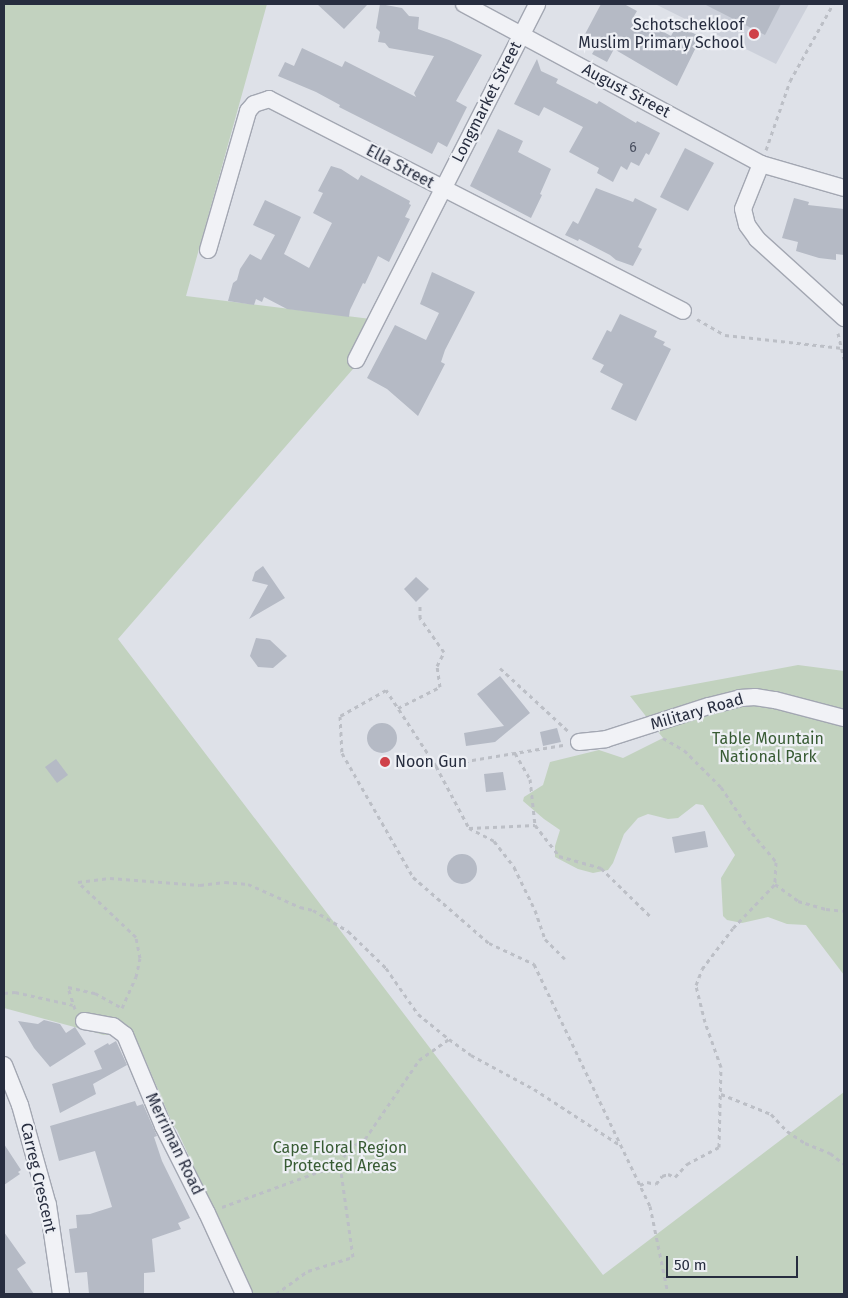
<!DOCTYPE html>
<html>
<head>
<meta charset="utf-8">
<style>
  body { margin:0 }
  #map { position:relative; width:848px; height:1298px; overflow:hidden; background:#dee1e8; font-family:"Fira Sans",sans-serif }
  div>[style] { position:absolute }
  .built>* { inset:0; background:#ccd0da }
  .green>* { inset:0; background:#c2d2bf }
  .building>* { inset:0; background:#b5bac5 }
  .round { border-radius:50% }
  .path>* { height:3px; margin-top:-1.5px; transform-origin:0; background:repeating-linear-gradient(90deg,#bcbfc6 0 4px,transparent 0 8px) }
  .roads { filter:drop-shadow(1px 0 #a3a7b2) drop-shadow(-1px 0 #a3a7b2) drop-shadow(0 1px #a3a7b2) drop-shadow(0 -1px #a3a7b2) }
  .minor>* { height:16px; margin:-8px; padding:0 8px; transform-origin:8px; border-radius:8px; background:#f1f2f6 }
  .dots>* { width:14px; height:14px; translate:-50% -50%; box-sizing:border-box; border:2px solid #eef0f5; border-radius:50% }
  span { translate:-50% -50%; white-space:nowrap; text-align:center; line-height:1.15; -webkit-text-stroke:4.5px #eef0f5; paint-order:stroke }
  .number-label { font-size:14px; color:#4a5060 }
  .number-label span { -webkit-text-stroke-width:0 }
  .poi-label { font-size:16px; color:#272d3f }
  .right { translate:-100% -50%; text-align:right }
  .left { translate:0 -50%; text-align:left }
  .street-label { font-size:16px; color:#272d3f }
  .park-label { font-size:16px; color:#385b34 }
  .frame { position:absolute; inset:0; border:5px solid #272d3f; pointer-events:none }
  .scale { position:absolute; left:666px; top:1256px; width:132px; height:22px; box-sizing:border-box; border:2px solid #272d3f; border-top:0; padding-left:6px; font-size:15px; line-height:18px; white-space:nowrap; color:#272d3f; -webkit-text-stroke:4px #eef0f5; paint-order:stroke }
</style>
</head>
<body>
<div id="map">
  <div class="built">
    <i style="clip-path:polygon(655px 4px,809px 4px,776px 64px)"></i>
  </div>
  <div class="green">
    <i style="clip-path:polygon(4px 4px,267px 4px,186px 296px,379px 320px,366px 354px,118px 639px,603px 1275px,844px 1092px,844px 1294px,252px 1294px,177px 1130px,173px 1125px,145px 1059px,129px 1033px,104px 1035px,4px 1008px)"></i>
    <i style="clip-path:polygon(798px 665px,844px 671px,844px 975px,806px 925px,787px 924px,768px 917px,742px 923px,727px 920px,723px 916px,721px 878px,735px 855px,703px 805px,696px 804px,678px 818px,668px 819px,648px 814px,638px 818px,624px 834px,613px 863px,608px 870px,593px 873px,578px 869px,555px 857px,555px 846px,560px 830px,544px 819px,523px 801px,524px 797px,543px 785px,550px 762px,599px 750px,623px 758px,663px 738px,630px 696px)"></i>
  </div>
  <div class="building">
    <i style="clip-path:polygon(317px 4px,368px 4px,344px 29px)"></i>
    <i style="clip-path:polygon(380px 4px,402px 8px,409px 16px,419px 17px,418px 29px,449px 40px,482px 55px,456px 101px,467px 107px,447px 147px,438px 142px,432px 154px,339px 107px,340px 105px,316px 92px,278px 76px,285px 62px,294px 66px,302px 48px,342px 67px,345px 61px,416px 97px,414px 93px,434px 56px,389px 48px,385px 43px,378px 42px,380px 32px,376px 28px)"></i>
    <i style="clip-path:polygon(601px 4px,624px 4px,637px 11px,634px 16px,671px 36px,677px 25px,701px 37px,677px 86px,614px 49px,607px 62px,592px 54px,598px 44px,584px 36px)"></i>
    <i style="clip-path:polygon(704px 4px,781px 4px,765px 35px)"></i>
    <i style="clip-path:polygon(537px 59px,541px 71px,558px 79px,556px 83px,597px 104px,599px 101px,636px 123px,637px 121px,660px 133px,649px 155px,646px 153px,639px 166px,631px 162px,627px 170px,621px 166px,613px 182px,597px 173px,599px 168px,569px 152px,583px 127px,544px 107px,539px 116px,514px 104px)"></i>
    <i style="clip-path:polygon(498px 129px,523px 141px,518px 152px,551px 169px,540px 194px,542px 195px,531px 218px,470px 186px)"></i>
    <i style="clip-path:polygon(685px 148px,714px 163px,688px 211px,660px 197px)"></i>
    <i style="clip-path:polygon(331px 166px,341px 169px,358px 180px,361px 175px,410px 201px,409px 204px,411px 205px,405px 217px,410px 219px,389px 262px,378px 256px,365px 284px,363px 283px,350px 310px,349px 317px,287px 309px,264px 297px,262px 302px,256px 299px,254px 305px,228px 301px,233px 283px,237px 280px,240px 269px,250px 254px,261px 260px,275px 235px,253px 225px,265px 200px,301px 217px,284px 254px,309px 268px,332px 223px,313px 213px,323px 193px,318px 191px)"></i>
    <i style="clip-path:polygon(596px 188px,633px 202px,635px 198px,657px 209px,638px 247px,642px 249px,633px 266px,616px 260px,610px 255px,579px 239px,578px 241px,565px 235px,573px 221px,578px 224px)"></i>
    <i style="clip-path:polygon(794px 198px,809px 202px,808px 205px,844px 209px,844px 255px,836px 254px,836px 260px,819px 258px,796px 251px,798px 242px,782px 238px)"></i>
    <i style="clip-path:polygon(432px 272px,475px 292px,445px 350px,441px 362px,445px 364px,418px 416px,387px 389px,367px 378px,395px 325px,426px 340px,439px 313px,420px 304px)"></i>
    <i style="clip-path:polygon(620px 314px,657px 331px,654px 337px,665px 342px,663px 345px,671px 349px,636px 421px,611px 409px,623px 384px,600px 372px,604px 365px,592px 359px,607px 330px,611px 332px)"></i>
    <i style="clip-path:polygon(263px 566px,285px 598px,249px 619px,268px 585px,252px 581px,255px 572px)"></i>
    <i style="clip-path:polygon(416px 577px,429px 589px,416px 602px,404px 589px)"></i>
    <i style="clip-path:polygon(256px 638px,270px 640px,287px 656px,273px 668px,258px 667px,250px 656px)"></i>
    <i style="clip-path:polygon(500px 676px,530px 713px,495px 742px,466px 746px,464px 733px,504px 726px,477px 694px)"></i>
    <i class="round" style="left:367px;top:723px;width:30px;height:30px"></i>
    <i style="clip-path:polygon(557px 728px,561px 742px,543px 746px,540px 732px)"></i>
    <i style="clip-path:polygon(56px 759px,68px 775px,57px 783px,45px 767px)"></i>
    <i style="clip-path:polygon(503px 772px,506px 790px,486px 792px,484px 774px)"></i>
    <i style="clip-path:polygon(705px 831px,708px 847px,675px 853px,672px 837px)"></i>
    <i class="round" style="left:447px;top:854px;width:30px;height:30px"></i>
    <i style="clip-path:polygon(44px 1020px,60px 1024px,66px 1033px,75px 1027px,86px 1044px,50px 1067px,34px 1048px,18px 1021px,38px 1024px)"></i>
    <i style="clip-path:polygon(116px 1041px,127px 1065px,93px 1084px,96px 1094px,60px 1113px,52px 1084px,102px 1069px,94px 1051px,108px 1043px,109px 1045px)"></i>
    <i style="clip-path:polygon(135px 1101px,137px 1106px,143px 1104px,157px 1136px,154px 1137px,162px 1161px,190px 1218px,178px 1223px,181px 1229px,152px 1239px,155px 1272px,144px 1273px,144px 1294px,89px 1294px,87px 1272px,75px 1273px,69px 1229px,77px 1228px,76px 1215px,90px 1214px,112px 1207px,95px 1151px,59px 1161px,50px 1126px)"></i>
    <i style="clip-path:polygon(4px 1144px,21px 1170px,18px 1172px,20px 1174px,4px 1185px)"></i>
    <i style="clip-path:polygon(4px 1232px,26px 1263px,17px 1269px,34px 1294px,4px 1294px)"></i>
  </div>
  <div class="path">
    <i style="left:766px;top:150px;width:73px;rotate:-70.8deg"></i>
    <i style="left:790px;top:81px;width:88px;rotate:-60.8deg"></i>
    <i style="left:697px;top:319px;width:32px;rotate:30deg"></i>
    <i style="left:725px;top:335px;width:118px;rotate:6.3deg"></i>
    <i style="left:838px;top:333px;width:27px;rotate:77deg"></i>
    <i style="left:500px;top:668px;width:93px;rotate:42.8deg"></i>
    <i style="left:398px;top:708px;width:47px;rotate:-26.6deg"></i>
    <i style="left:440px;top:687px;width:21px;rotate:-98deg"></i>
    <i style="left:437px;top:666px;width:16px;rotate:-63deg"></i>
    <i style="left:444px;top:652px;width:42px;rotate:-125.2deg"></i>
    <i style="left:420px;top:618px;width:13px;rotate:-90deg"></i>
    <i style="left:663px;top:738px;width:24px;rotate:30deg"></i>
    <i style="left:684px;top:750px;width:52px;rotate:45deg"></i>
    <i style="left:721px;top:787px;width:55px;rotate:56deg"></i>
    <i style="left:752px;top:833px;width:38px;rotate:50deg"></i>
    <i style="left:776px;top:862px;width:22px;rotate:93deg"></i>
    <i style="left:563px;top:745px;width:129px;rotate:170.6deg"></i>
    <i style="left:436px;top:766px;width:91px;rotate:-123.3deg"></i>
    <i style="left:386px;top:690px;width:53px;rotate:150.5deg"></i>
    <i style="left:340px;top:716px;width:37px;rotate:87deg"></i>
    <i style="left:342px;top:753px;width:143px;rotate:60.2deg"></i>
    <i style="left:413px;top:877px;width:101px;rotate:41deg"></i>
    <i style="left:489px;top:943px;width:50px;rotate:25deg"></i>
    <i style="left:534px;top:964px;width:268px;rotate:64.4deg"></i>
    <i style="left:650px;top:1206px;width:90px;rotate:78.4deg"></i>
    <i style="left:515px;top:753px;width:30px;rotate:60deg"></i>
    <i style="left:530px;top:779px;width:46px;rotate:83.8deg"></i>
    <i style="left:436px;top:766px;width:70px;rotate:62deg"></i>
    <i style="left:469px;top:828px;width:28px;rotate:27deg"></i>
    <i style="left:494px;top:841px;width:33px;rotate:52deg"></i>
    <i style="left:514px;top:867px;width:48px;rotate:64deg"></i>
    <i style="left:535px;top:910px;width:31px;rotate:71deg"></i>
    <i style="left:545px;top:939px;width:28px;rotate:45deg"></i>
    <i style="left:469px;top:828px;width:66px;rotate:-2.6deg"></i>
    <i style="left:535px;top:825px;width:39px;rotate:52deg"></i>
    <i style="left:559px;top:856px;width:44px;rotate:15.9deg"></i>
    <i style="left:601px;top:868px;width:71px;rotate:44.4deg"></i>
    <i style="left:4px;top:993px;width:11px;rotate:-5deg"></i>
    <i style="left:15px;top:992px;width:59px;rotate:12.6deg"></i>
    <i style="left:75px;top:1009px;width:23px;rotate:-108deg"></i>
    <i style="left:68px;top:987px;width:28px;rotate:13deg"></i>
    <i style="left:95px;top:993px;width:31px;rotate:29deg"></i>
    <i style="left:122px;top:1008px;width:34px;rotate:-66deg"></i>
    <i style="left:136px;top:977px;width:19px;rotate:-78deg"></i>
    <i style="left:140px;top:958px;width:21px;rotate:-101deg"></i>
    <i style="left:136px;top:937px;width:80px;rotate:-136.5deg"></i>
    <i style="left:78px;top:882px;width:32px;rotate:-7deg"></i>
    <i style="left:110px;top:878px;width:90px;rotate:4.4deg"></i>
    <i style="left:200px;top:885px;width:25px;rotate:-7deg"></i>
    <i style="left:225px;top:882px;width:23px;rotate:5deg"></i>
    <i style="left:248px;top:884px;width:57px;rotate:23.9deg"></i>
    <i style="left:300px;top:907px;width:13px;rotate:13deg"></i>
    <i style="left:313px;top:910px;width:41px;rotate:31deg"></i>
    <i style="left:348px;top:931px;width:53px;rotate:44.2deg"></i>
    <i style="left:386px;top:968px;width:56px;rotate:55.2deg"></i>
    <i style="left:418px;top:1014px;width:40px;rotate:39deg"></i>
    <i style="left:721px;top:1094px;width:54px;rotate:21.8deg"></i>
    <i style="left:771px;top:1114px;width:23px;rotate:47deg"></i>
    <i style="left:787px;top:1131px;width:22px;rotate:34deg"></i>
    <i style="left:805px;top:1143px;width:27px;rotate:22deg"></i>
    <i style="left:830px;top:1153px;width:18px;rotate:38deg"></i>
    <i style="left:640px;top:1185px;width:8px;rotate:-23deg"></i>
    <i style="left:647px;top:1182px;width:9px;rotate:13deg"></i>
    <i style="left:656px;top:1184px;width:10px;rotate:-53deg"></i>
    <i style="left:662px;top:1176px;width:6px;rotate:-18deg"></i>
    <i style="left:668px;top:1174px;width:8px;rotate:23deg"></i>
    <i style="left:675px;top:1177px;width:18px;rotate:-47deg"></i>
    <i style="left:687px;top:1164px;width:36px;rotate:-28deg"></i>
    <i style="left:719px;top:1147px;width:80px;rotate:-88.6deg"></i>
    <i style="left:721px;top:1067px;width:48px;rotate:-109.6deg"></i>
    <i style="left:705px;top:1022px;width:38px;rotate:-104deg"></i>
    <i style="left:696px;top:985px;width:17px;rotate:-69deg"></i>
    <i style="left:702px;top:969px;width:51px;rotate:-52.9deg"></i>
    <i style="left:733px;top:928px;width:61px;rotate:-46.3deg"></i>
    <i style="left:775px;top:884px;width:29px;rotate:36deg"></i>
    <i style="left:798px;top:901px;width:29px;rotate:16deg"></i>
    <i style="left:826px;top:909px;width:18px;rotate:6deg"></i>
    <i style="left:222px;top:1207px;width:126px;rotate:-20deg"></i>
    <i style="left:340px;top:1164px;width:17px;rotate:-62deg"></i>
    <i style="left:348px;top:1149px;width:20px;rotate:-30deg"></i>
    <i style="left:365px;top:1139px;width:96px;rotate:-55.6deg"></i>
    <i style="left:419px;top:1060px;width:37px;rotate:-35deg"></i>
    <i style="left:449px;top:1039px;width:27px;rotate:36deg"></i>
    <i style="left:471px;top:1055px;width:72px;rotate:28.4deg"></i>
    <i style="left:534px;top:1089px;width:103px;rotate:33.1deg"></i>
    <i style="left:276px;top:1294px;width:39px;rotate:-36deg"></i>
    <i style="left:308px;top:1271px;width:47px;rotate:-17.3deg"></i>
    <i style="left:353px;top:1257px;width:94px;rotate:-98deg"></i>
  </div>
  <div class="roads">
    <div class="minor">
      <i style="left:464px;top:4px;width:337px;rotate:28.3deg"></i>
      <i style="left:761px;top:164px;width:86px;rotate:16.1deg"></i>
      <i style="left:761px;top:164px;width:48px;rotate:111.8deg"></i>
      <i style="left:743px;top:209px;width:16px;rotate:76deg"></i>
      <i style="left:747px;top:225px;width:17px;rotate:54deg"></i>
      <i style="left:757px;top:239px;width:118px;rotate:42.2deg"></i>
      <i style="left:208px;top:250px;width:145px;rotate:-73.9deg"></i>
      <i style="left:248px;top:111px;width:9px;rotate:-49deg"></i>
      <i style="left:254px;top:104px;width:16px;rotate:-18deg"></i>
      <i style="left:269px;top:99px;width:465px;rotate:27.1deg"></i>
      <i style="left:356px;top:360px;width:399px;rotate:-63deg"></i>
      <i style="left:579px;top:742px;width:27px;rotate:-6deg"></i>
      <i style="left:606px;top:739px;width:108px;rotate:-17.8deg"></i>
      <i style="left:709px;top:706px;width:32px;rotate:-14deg"></i>
      <i style="left:740px;top:698px;width:15px;rotate:-4deg"></i>
      <i style="left:755px;top:697px;width:20px;rotate:9deg"></i>
      <i style="left:775px;top:700px;width:71px;rotate:14.6deg"></i>
      <i style="left:84px;top:1021px;width:29px;rotate:10deg"></i>
      <i style="left:113px;top:1026px;width:15px;rotate:37deg"></i>
      <i style="left:125px;top:1035px;width:99px;rotate:67.3deg"></i>
      <i style="left:163px;top:1126px;width:97px;rotate:63.2deg"></i>
      <i style="left:207px;top:1213px;width:89px;rotate:65.4deg"></i>
      <i style="left:4px;top:1065px;width:43px;rotate:68.2deg"></i>
      <i style="left:20px;top:1105px;width:104px;rotate:74.4deg"></i>
      <i style="left:48px;top:1205px;width:90px;rotate:81.7deg"></i>
    </div>
  </div>
  <div class="dots">
    <i style="left:754px;top:34px;background:#cf4149"></i>
    <i style="left:385px;top:762px;background:#cf4149"></i>
  </div>
  <div class="number-label">
    <span style="left:633px;top:148px">6</span>
  </div>
  <div class="poi-label">
    <span class="right" style="left:744px;top:34px">Schotschekloof<br>Muslim Primary School</span>
    <span class="left" style="left:395px;top:762px">Noon Gun</span>
  </div>
  <div class="street-label">
    <span style="left:626px;top:91px;rotate:28deg">August Street</span>
    <span style="left:487px;top:102px;rotate:-63deg">Longmarket Street</span>
    <span style="left:400px;top:167px;rotate:28deg">Ella Street</span>
    <span style="left:697px;top:712px;rotate:-16deg">Military Road</span>
    <span style="left:174px;top:1144px;rotate:64deg">Merriman Road</span>
    <span style="left:38px;top:1178px;rotate:77deg">Carreg Crescent</span>
  </div>
  <div class="park-label">
    <span style="left:768px;top:748px">Table Mountain<br>National Park</span>
    <span style="left:340px;top:1157px">Cape Floral Region<br>Protected Areas</span>
  </div>
  <div class="frame"></div>
  <div class="scale">50 m</div>
</div>
</body>
</html>
